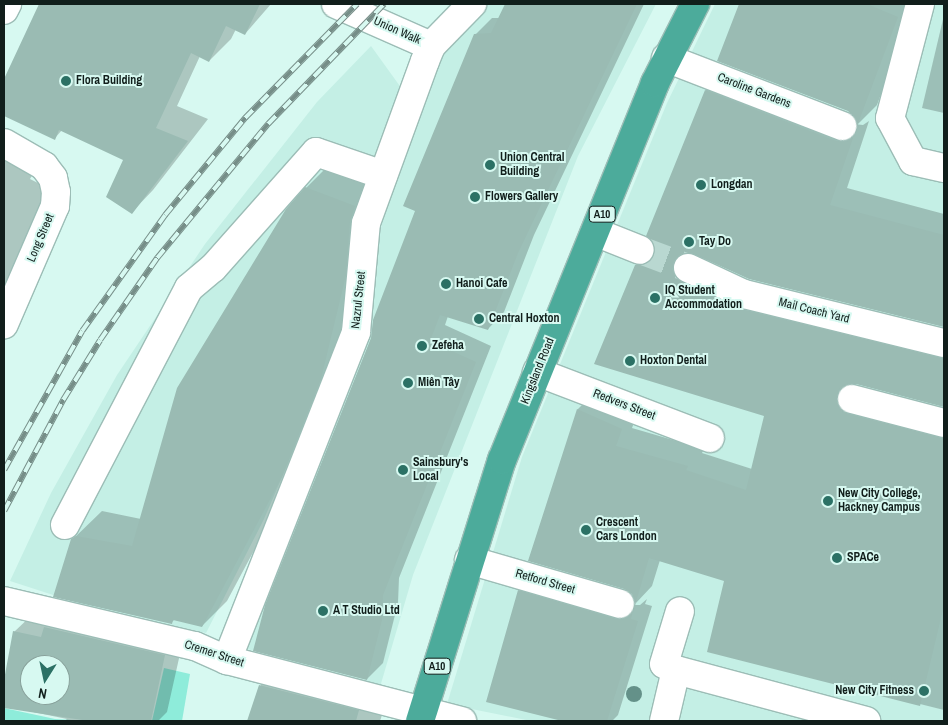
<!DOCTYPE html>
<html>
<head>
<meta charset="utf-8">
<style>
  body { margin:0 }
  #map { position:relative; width:948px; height:725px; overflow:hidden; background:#d7f9f1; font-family:"Archivo Narrow",sans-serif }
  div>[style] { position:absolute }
  .built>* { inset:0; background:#c4efe5 }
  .green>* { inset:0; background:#8eecda }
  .shadow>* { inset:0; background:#0003 }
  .building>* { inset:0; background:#9abbb3 }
  .minor-tunnel>* { height:28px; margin-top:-14px; transform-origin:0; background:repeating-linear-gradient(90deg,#b9d8d1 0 28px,transparent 0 42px) }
  .roads { filter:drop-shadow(1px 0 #9cbdb6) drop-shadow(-1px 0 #9cbdb6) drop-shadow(0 1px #9cbdb6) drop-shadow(0 -1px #9cbdb6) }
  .minor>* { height:28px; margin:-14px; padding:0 14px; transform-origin:14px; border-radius:14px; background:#fff }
  .highway>* { height:28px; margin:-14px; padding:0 14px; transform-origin:14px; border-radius:14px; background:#4cab9b }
  .rail>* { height:5.5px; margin-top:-2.75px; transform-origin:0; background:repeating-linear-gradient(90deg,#d7f9f1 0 11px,#768e88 0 22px); box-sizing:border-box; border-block:1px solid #768e88 }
  .trees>* { width:16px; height:16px; margin:-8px; border-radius:50%; background:#649189 }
  .dots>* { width:14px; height:14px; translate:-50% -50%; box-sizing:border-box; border:2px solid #d7f9f1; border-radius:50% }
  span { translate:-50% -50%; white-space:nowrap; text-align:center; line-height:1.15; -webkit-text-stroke:4px #d7f9f1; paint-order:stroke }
  .shield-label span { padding:1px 4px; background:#d7f9f1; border:1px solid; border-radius:4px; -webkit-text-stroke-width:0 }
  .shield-label { font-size:11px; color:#111e1b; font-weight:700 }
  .street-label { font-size:12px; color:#111e1b }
  .poi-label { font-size:12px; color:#111e1b; font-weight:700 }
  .left { translate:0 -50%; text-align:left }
  .right { translate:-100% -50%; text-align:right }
  .frame { position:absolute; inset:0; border:5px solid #111e1b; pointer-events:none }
  .north { position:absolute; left:20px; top:655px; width:50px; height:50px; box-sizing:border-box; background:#d7f9f1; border:1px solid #88a19b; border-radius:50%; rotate:190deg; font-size:14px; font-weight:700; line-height:20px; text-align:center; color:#111e1b }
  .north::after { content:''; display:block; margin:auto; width:18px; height:22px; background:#2b7165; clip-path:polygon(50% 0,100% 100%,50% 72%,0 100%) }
</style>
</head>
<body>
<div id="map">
  <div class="built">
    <i style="clip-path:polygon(486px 4px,656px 4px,578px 156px,413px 575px,380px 687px,244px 648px,356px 327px,391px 188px,433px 67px)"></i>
    <i style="clip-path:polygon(715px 4px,944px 4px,944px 721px,531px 721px,447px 704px,522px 457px,667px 103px)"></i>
    <i style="clip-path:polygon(371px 46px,402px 89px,368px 197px,337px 350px,264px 519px,206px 633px,84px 605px,10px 581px,51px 493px,117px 375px,205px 244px,317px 102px)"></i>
  </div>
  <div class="green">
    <i style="clip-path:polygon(164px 668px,190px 674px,182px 721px,152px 721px)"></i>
    <i style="clip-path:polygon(4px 708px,55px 719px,88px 721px,4px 721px)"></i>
  </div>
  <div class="shadow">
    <i style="clip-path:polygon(41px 4px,271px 4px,245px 34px,236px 29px,231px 39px,209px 61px,200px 56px,177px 106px,208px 119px,153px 190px,132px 212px,125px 159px,62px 130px,55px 138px,4px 114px,4px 82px)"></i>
    <i style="clip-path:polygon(506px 4px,644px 4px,534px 235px,504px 312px,488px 329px,448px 316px,445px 325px,491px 346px,399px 578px,398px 603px,383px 663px,367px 679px,372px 338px,476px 34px,492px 18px,500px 18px)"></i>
    <i style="clip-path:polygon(741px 4px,914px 4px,877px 105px,858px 124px,856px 116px,848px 110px,718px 60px)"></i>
    <i style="clip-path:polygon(944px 15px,944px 113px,922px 108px)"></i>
    <i style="clip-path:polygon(723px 73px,854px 124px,863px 125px,869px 121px,847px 188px,944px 214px,944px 326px,750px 278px,690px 253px,698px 265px,758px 292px,944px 338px,944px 406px,855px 382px,858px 393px,944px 418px,944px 710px,708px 651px,725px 580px,660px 560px,652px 586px,636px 603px,633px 593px,625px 588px,529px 560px,578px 409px,595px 392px,638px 412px,632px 428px,704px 449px,702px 453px,752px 469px,766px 416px,636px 265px,657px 247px,706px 90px)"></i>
    <i style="clip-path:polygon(4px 143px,41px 159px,30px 179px,50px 189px,4px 295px)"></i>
    <i style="clip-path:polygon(331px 163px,379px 182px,370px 249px,307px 451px,227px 601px,202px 626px,175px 619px,171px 623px,72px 540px,102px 511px,141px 519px,306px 188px)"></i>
    <i style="clip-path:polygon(534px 576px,631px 605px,640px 605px,647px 599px,645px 604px,652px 606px,618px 715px,612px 721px,568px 721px,488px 701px,519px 591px)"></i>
    <i style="clip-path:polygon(evenodd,34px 613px,184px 636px,167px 712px,158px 721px,64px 721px,67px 719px,4px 706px,4px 687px,14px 632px,34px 613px,30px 665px,60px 665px,60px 695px,30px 695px,30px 665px)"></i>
    <i style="clip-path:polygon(276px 669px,374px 695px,382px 715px,380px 721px,250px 721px,261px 685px)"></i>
  </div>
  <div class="building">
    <i style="clip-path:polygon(39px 4px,260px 4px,245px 35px,226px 26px,209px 62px,191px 53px,156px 128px,188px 141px,132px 214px,106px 197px,123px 160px,59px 130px,55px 140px,4px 116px,4px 79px)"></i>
    <i style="clip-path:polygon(505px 4px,637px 4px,518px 253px,488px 330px,440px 315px,430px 341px,476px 362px,383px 595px,382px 620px,367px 680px,253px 651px,265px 605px,371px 338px,373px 320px,415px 211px,403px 206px,474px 34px,491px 33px)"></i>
    <i style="clip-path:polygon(739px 4px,867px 4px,898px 17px,857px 126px,854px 117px,848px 111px,717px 61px)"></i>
    <i style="clip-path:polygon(705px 90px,836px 141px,845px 141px,854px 135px,830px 205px,944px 235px,944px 327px,749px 279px,694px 254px,679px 255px,672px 269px,681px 282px,740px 309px,944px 358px,944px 407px,856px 384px,841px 388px,837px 396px,841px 410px,848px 414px,944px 438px,944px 605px,920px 706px,707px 652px,724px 581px,649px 558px,635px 605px,632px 594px,624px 589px,528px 561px,577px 409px,622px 429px,616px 446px,688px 466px,686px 470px,746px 490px,764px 416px,594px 364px,635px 265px,649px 263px,654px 256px,655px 247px,646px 236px)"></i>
    <i style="clip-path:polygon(305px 187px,355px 206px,350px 222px,346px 275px,321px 379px,282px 477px,202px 627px,173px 620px,172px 624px,53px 597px,71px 539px,76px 536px,132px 546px,177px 388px,286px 209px)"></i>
    <i style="clip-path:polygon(518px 590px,616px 619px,624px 619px,633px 611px,631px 619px,638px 621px,607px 721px,562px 721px,486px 702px)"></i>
    <i style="clip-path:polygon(evenodd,44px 627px,165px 655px,151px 721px,89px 721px,4px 708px,4px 680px,13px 631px,41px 637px,44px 627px,30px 665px,60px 665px,60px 695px,30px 695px,30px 665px)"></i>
    <i style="clip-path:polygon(259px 685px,359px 710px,356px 721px,247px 721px)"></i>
  </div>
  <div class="minor-tunnel">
    <i style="left:640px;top:250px;width:51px;rotate:20.6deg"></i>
  </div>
  <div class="roads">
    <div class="minor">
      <i style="left:336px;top:4px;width:104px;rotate:23.9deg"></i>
      <i style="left:920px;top:4px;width:118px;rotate:104.7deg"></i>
      <i style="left:890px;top:118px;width:49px;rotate:61.9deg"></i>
      <i style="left:913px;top:161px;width:32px;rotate:13deg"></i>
      <i style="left:4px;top:10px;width:7px;rotate:-63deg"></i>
      <i style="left:666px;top:58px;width:189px;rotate:21.1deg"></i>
      <i style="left:4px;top:143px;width:46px;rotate:29.9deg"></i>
      <i style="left:44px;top:166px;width:15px;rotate:53deg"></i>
      <i style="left:53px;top:178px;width:14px;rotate:78deg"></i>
      <i style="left:56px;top:192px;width:14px;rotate:94deg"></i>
      <i style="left:55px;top:206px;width:129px;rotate:113.4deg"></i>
      <i style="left:595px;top:232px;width:48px;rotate:21.8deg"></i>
      <i style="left:688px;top:268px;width:62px;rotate:24.9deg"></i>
      <i style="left:744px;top:294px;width:206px;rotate:13.8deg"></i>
      <i style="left:537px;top:372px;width:185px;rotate:20.9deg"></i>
      <i style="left:852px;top:399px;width:95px;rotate:14.6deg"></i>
      <i style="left:65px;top:525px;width:267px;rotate:-62.4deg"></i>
      <i style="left:189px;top:288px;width:31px;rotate:-40deg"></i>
      <i style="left:213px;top:268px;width:155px;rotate:-48.4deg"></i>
      <i style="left:316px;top:152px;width:71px;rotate:18.9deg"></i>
      <i style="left:469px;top:560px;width:157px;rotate:16.2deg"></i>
      <i style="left:4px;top:601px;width:196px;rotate:13.3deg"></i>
      <i style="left:195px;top:646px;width:35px;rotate:24deg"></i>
      <i style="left:227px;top:660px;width:243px;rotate:14.6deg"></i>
      <i style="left:227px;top:660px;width:352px;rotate:-68.5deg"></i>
      <i style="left:356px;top:332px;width:109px;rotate:-84.8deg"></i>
      <i style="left:366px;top:223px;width:172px;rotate:-70deg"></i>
      <i style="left:425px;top:61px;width:16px;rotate:-68deg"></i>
      <i style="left:431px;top:46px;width:59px;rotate:-45.7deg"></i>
      <i style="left:676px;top:670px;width:13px;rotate:-153deg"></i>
      <i style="left:664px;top:664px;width:55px;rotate:-73.2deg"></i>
      <i style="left:664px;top:721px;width:52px;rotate:-76.8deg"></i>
      <i style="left:676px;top:670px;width:197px;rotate:15deg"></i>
    </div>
    <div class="highway">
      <i style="left:420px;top:721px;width:274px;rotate:-72.6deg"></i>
      <i style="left:502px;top:460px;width:407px;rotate:-67.9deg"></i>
      <i style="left:655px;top:83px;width:89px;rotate:-63.1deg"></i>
    </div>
  </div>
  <div class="rail">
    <i style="left:4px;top:470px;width:159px;rotate:-60.7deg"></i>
    <i style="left:82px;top:331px;width:143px;rotate:-54.4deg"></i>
    <i style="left:165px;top:215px;width:126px;rotate:-50.5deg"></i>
    <i style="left:245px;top:118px;width:160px;rotate:-45.5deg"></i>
    <i style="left:4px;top:511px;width:126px;rotate:-62deg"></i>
    <i style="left:63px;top:400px;width:70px;rotate:-58.3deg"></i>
    <i style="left:100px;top:340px;width:100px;rotate:-55.2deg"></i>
    <i style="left:157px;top:258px;width:174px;rotate:-50.4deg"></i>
    <i style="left:268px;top:124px;width:167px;rotate:-46deg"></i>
  </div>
  <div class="trees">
    <i style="left:634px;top:694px"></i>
  </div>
  <div class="dots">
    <i style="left:66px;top:81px;background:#2b7165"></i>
    <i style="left:490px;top:165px;background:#2b7165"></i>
    <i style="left:701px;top:185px;background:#2b7165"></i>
    <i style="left:475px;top:197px;background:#2b7165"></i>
    <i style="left:689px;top:242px;background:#2b7165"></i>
    <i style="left:446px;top:284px;background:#2b7165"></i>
    <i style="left:655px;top:298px;background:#2b7165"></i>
    <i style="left:479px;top:319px;background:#2b7165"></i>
    <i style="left:422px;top:346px;background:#2b7165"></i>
    <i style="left:630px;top:361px;background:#2b7165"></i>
    <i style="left:408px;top:383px;background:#2b7165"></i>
    <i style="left:403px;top:470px;background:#2b7165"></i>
    <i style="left:828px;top:501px;background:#2b7165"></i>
    <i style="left:586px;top:530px;background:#2b7165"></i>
    <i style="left:837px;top:558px;background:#2b7165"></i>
    <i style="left:323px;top:611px;background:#2b7165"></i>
    <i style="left:924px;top:691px;background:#2b7165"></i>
  </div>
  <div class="shield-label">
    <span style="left:602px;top:214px">A10</span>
    <span style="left:437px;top:666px">A10</span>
  </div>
  <div class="street-label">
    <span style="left:397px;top:31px;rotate:24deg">Union Walk</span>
    <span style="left:754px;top:91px;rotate:21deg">Caroline Gardens</span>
    <span style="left:41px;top:238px;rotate:-67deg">Long Street</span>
    <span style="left:359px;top:300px;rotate:-84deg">Nazrul Street</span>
    <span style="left:814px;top:311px;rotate:14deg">Mail Coach Yard</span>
    <span style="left:538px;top:371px;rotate:-68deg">Kingsland Road</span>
    <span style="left:624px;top:405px;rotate:21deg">Redvers Street</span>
    <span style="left:545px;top:582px;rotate:16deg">Retford Street</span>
    <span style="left:214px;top:654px;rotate:18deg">Cremer Street</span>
  </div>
  <div class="poi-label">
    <span class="left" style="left:76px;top:81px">Flora Building</span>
    <span class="left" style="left:500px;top:165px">Union Central<br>Building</span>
    <span class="left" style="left:711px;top:185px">Longdan</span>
    <span class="left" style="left:485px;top:197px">Flowers Gallery</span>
    <span class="left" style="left:699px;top:242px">Tay Do</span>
    <span class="left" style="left:456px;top:284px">Hanoi Cafe</span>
    <span class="left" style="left:665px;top:298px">IQ Student<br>Accommodation</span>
    <span class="left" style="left:489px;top:319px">Central Hoxton</span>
    <span class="left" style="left:432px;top:346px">Zefeha</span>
    <span class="left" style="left:640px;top:361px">Hoxton Dental</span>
    <span class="left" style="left:418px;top:383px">Miên Tây</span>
    <span class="left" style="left:413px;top:470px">Sainsbury's<br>Local</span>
    <span class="left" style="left:838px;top:501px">New City College,<br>Hackney Campus</span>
    <span class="left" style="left:596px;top:530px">Crescent<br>Cars London</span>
    <span class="left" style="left:847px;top:558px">SPACe</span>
    <span class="left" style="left:333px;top:611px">A T Studio Ltd</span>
    <span class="right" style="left:914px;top:691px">New City Fitness</span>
  </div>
  <div class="frame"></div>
  <div class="north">N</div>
</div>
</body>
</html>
